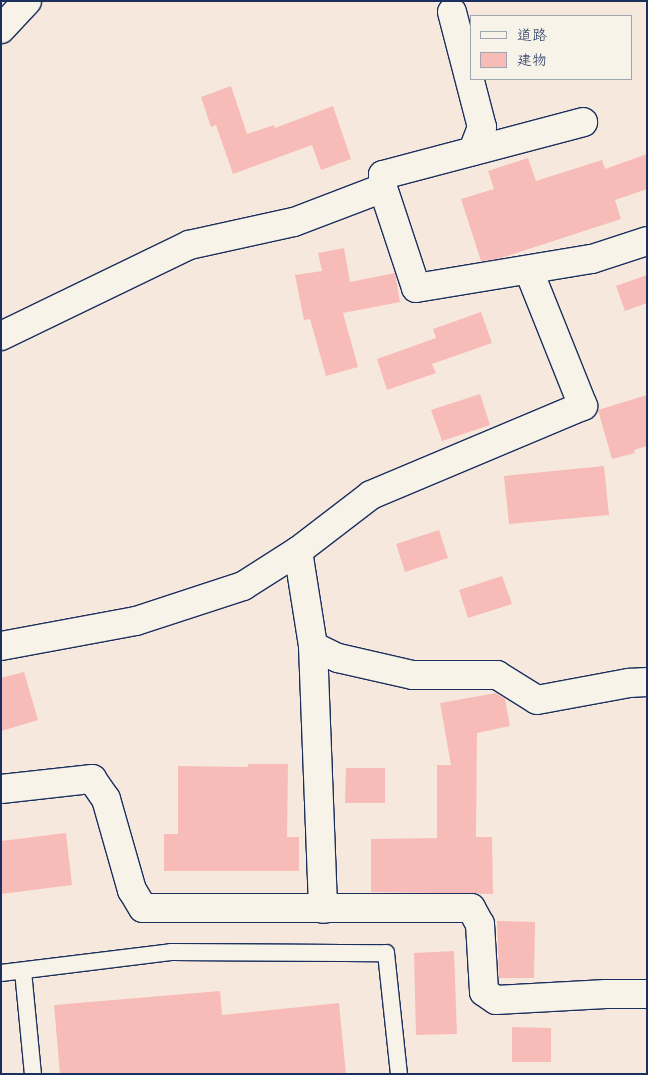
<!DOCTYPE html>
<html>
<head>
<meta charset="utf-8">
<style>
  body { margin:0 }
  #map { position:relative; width:648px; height:1075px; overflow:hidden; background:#f7e8de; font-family:Sriracha,"Klee One",sans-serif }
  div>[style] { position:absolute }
  .building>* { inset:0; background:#f8bcb8 }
  .roads { filter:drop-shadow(1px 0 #1b2f5e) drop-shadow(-1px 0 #1b2f5e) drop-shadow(0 1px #1b2f5e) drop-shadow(0 -1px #1b2f5e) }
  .service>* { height:16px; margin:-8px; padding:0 8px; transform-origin:8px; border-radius:8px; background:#f7f3e8 }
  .minor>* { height:28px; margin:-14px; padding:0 14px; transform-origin:14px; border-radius:14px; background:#f7f3e8 }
  .tertiary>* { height:28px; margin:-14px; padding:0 14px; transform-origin:14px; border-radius:14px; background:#f7f3e8 }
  span { translate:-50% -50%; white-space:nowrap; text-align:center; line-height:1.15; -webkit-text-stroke:4px #f7f3e8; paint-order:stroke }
  .frame { position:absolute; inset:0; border:2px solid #1b2f5e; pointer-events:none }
  .legend { position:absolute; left:470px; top:15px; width:162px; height:65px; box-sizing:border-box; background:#f7f3e8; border:1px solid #9fa5b1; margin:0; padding:6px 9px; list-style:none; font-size:15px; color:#1b2f5e }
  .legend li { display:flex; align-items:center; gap:10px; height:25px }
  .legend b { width:25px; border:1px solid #9fa5b1 }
</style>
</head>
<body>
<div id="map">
  <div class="building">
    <i style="clip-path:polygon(231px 86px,247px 134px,274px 125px,275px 128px,333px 106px,351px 159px,321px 170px,312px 145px,233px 174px,216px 125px,211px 127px,201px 97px)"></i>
    <i style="clip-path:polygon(647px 154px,647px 189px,615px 200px,621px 219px,498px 259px,481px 261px,461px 199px,494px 189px,488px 171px,528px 158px,536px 181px,602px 160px,605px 169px)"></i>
    <i style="clip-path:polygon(344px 248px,350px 282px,395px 273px,400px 302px,343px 313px,358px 367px,326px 376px,310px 319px,304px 320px,295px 275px,322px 271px,318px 253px)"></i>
    <i style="clip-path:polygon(647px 275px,647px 303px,625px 311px,616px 286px)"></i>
    <i style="clip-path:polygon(481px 312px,492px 343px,432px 364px,436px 373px,387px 390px,377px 359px,436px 338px,433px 329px)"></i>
    <i style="clip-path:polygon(480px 394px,490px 425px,442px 441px,431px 410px)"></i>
    <i style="clip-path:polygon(647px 395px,647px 446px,634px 450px,635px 453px,612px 459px,598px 410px)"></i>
    <i style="clip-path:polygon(604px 466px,609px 515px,509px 524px,504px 476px)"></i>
    <i style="clip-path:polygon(439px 530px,448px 558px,405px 572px,396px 544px)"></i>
    <i style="clip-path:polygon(502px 576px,512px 604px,468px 618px,459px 590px)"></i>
    <i style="clip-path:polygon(24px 672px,38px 720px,1px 731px,1px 678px)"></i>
    <i style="clip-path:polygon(496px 693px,505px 699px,510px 726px,477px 733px,476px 837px,492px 837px,493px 894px,371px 892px,371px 839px,437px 838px,437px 765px,451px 765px,440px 703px)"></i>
    <i style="clip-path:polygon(248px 764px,288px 764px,287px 837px,299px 837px,299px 871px,164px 871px,164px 834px,178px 834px,178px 766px,248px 767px)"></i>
    <i style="clip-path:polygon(346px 768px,385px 768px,385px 803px,345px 803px)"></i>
    <i style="clip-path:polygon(66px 833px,72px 885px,1px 894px,1px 841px)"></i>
    <i style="clip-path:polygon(497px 921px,535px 922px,534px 978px,499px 978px)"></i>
    <i style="clip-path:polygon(454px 951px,457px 1034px,416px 1035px,414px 953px)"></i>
    <i style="clip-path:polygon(220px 991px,222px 1015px,339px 1003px,346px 1074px,60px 1074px,54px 1005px)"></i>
    <i style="clip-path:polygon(512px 1027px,551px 1028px,551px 1062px,512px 1062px)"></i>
  </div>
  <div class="roads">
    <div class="service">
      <i style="left:23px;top:971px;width:103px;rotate:84.5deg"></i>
      <i style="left:1px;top:973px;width:171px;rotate:-7deg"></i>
      <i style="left:171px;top:952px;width:215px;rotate:0.3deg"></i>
      <i style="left:386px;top:953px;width:122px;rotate:83.9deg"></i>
    </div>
    <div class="minor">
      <i style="left:452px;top:12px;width:119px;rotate:75.4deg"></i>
      <i style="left:482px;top:127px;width:26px;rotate:111deg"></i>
      <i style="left:383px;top:188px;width:13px;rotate:-90deg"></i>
      <i style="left:383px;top:175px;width:207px;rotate:-14.8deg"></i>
      <i style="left:1px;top:336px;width:209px;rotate:-25.8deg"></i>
      <i style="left:189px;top:245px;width:107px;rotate:-12.4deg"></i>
      <i style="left:294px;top:222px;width:95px;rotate:-20.9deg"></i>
      <i style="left:383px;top:188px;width:105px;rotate:71.7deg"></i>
      <i style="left:416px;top:288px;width:178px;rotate:-9.4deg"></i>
      <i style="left:592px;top:259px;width:58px;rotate:-18.1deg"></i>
      <i style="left:298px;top:551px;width:96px;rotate:81deg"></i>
      <i style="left:313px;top:646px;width:28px;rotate:26deg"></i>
      <i style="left:338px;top:658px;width:77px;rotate:12.8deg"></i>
      <i style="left:413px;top:675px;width:84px"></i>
      <i style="left:497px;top:675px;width:47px;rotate:32deg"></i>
      <i style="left:537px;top:700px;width:94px;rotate:-10.5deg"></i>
      <i style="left:629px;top:683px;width:18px;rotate:-3deg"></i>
      <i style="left:1px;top:646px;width:137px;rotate:-10.5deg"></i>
      <i style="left:136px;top:621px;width:113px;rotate:-18.1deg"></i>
      <i style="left:243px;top:586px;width:65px;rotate:-32.5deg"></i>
      <i style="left:298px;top:551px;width:92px;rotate:-37.5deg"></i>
      <i style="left:371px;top:495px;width:230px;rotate:-22.8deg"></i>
      <i style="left:583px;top:406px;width:145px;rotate:-111.8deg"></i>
      <i style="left:313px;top:646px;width:263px;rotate:87.8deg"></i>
      <i style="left:1px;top:789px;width:92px;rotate:-6.3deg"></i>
      <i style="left:92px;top:779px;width:24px;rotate:55deg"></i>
      <i style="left:106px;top:799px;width:95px;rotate:74.1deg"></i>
      <i style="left:132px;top:890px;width:21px;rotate:59deg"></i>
      <i style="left:143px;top:908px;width:328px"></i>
      <i style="left:471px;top:908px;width:18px;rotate:61deg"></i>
      <i style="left:480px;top:924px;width:68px;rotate:86.6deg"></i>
      <i style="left:484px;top:992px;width:14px;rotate:34deg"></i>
      <i style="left:496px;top:1000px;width:110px;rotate:-3.1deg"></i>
      <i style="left:606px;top:994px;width:41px"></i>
    </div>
    <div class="tertiary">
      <i style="left:1px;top:29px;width:38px;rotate:-47deg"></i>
    </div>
  </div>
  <div class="frame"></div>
  <ul class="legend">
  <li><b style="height:6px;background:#f7f3e8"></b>道路</li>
  <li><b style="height:14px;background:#f8bcb8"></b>建物</li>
  </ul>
</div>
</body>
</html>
